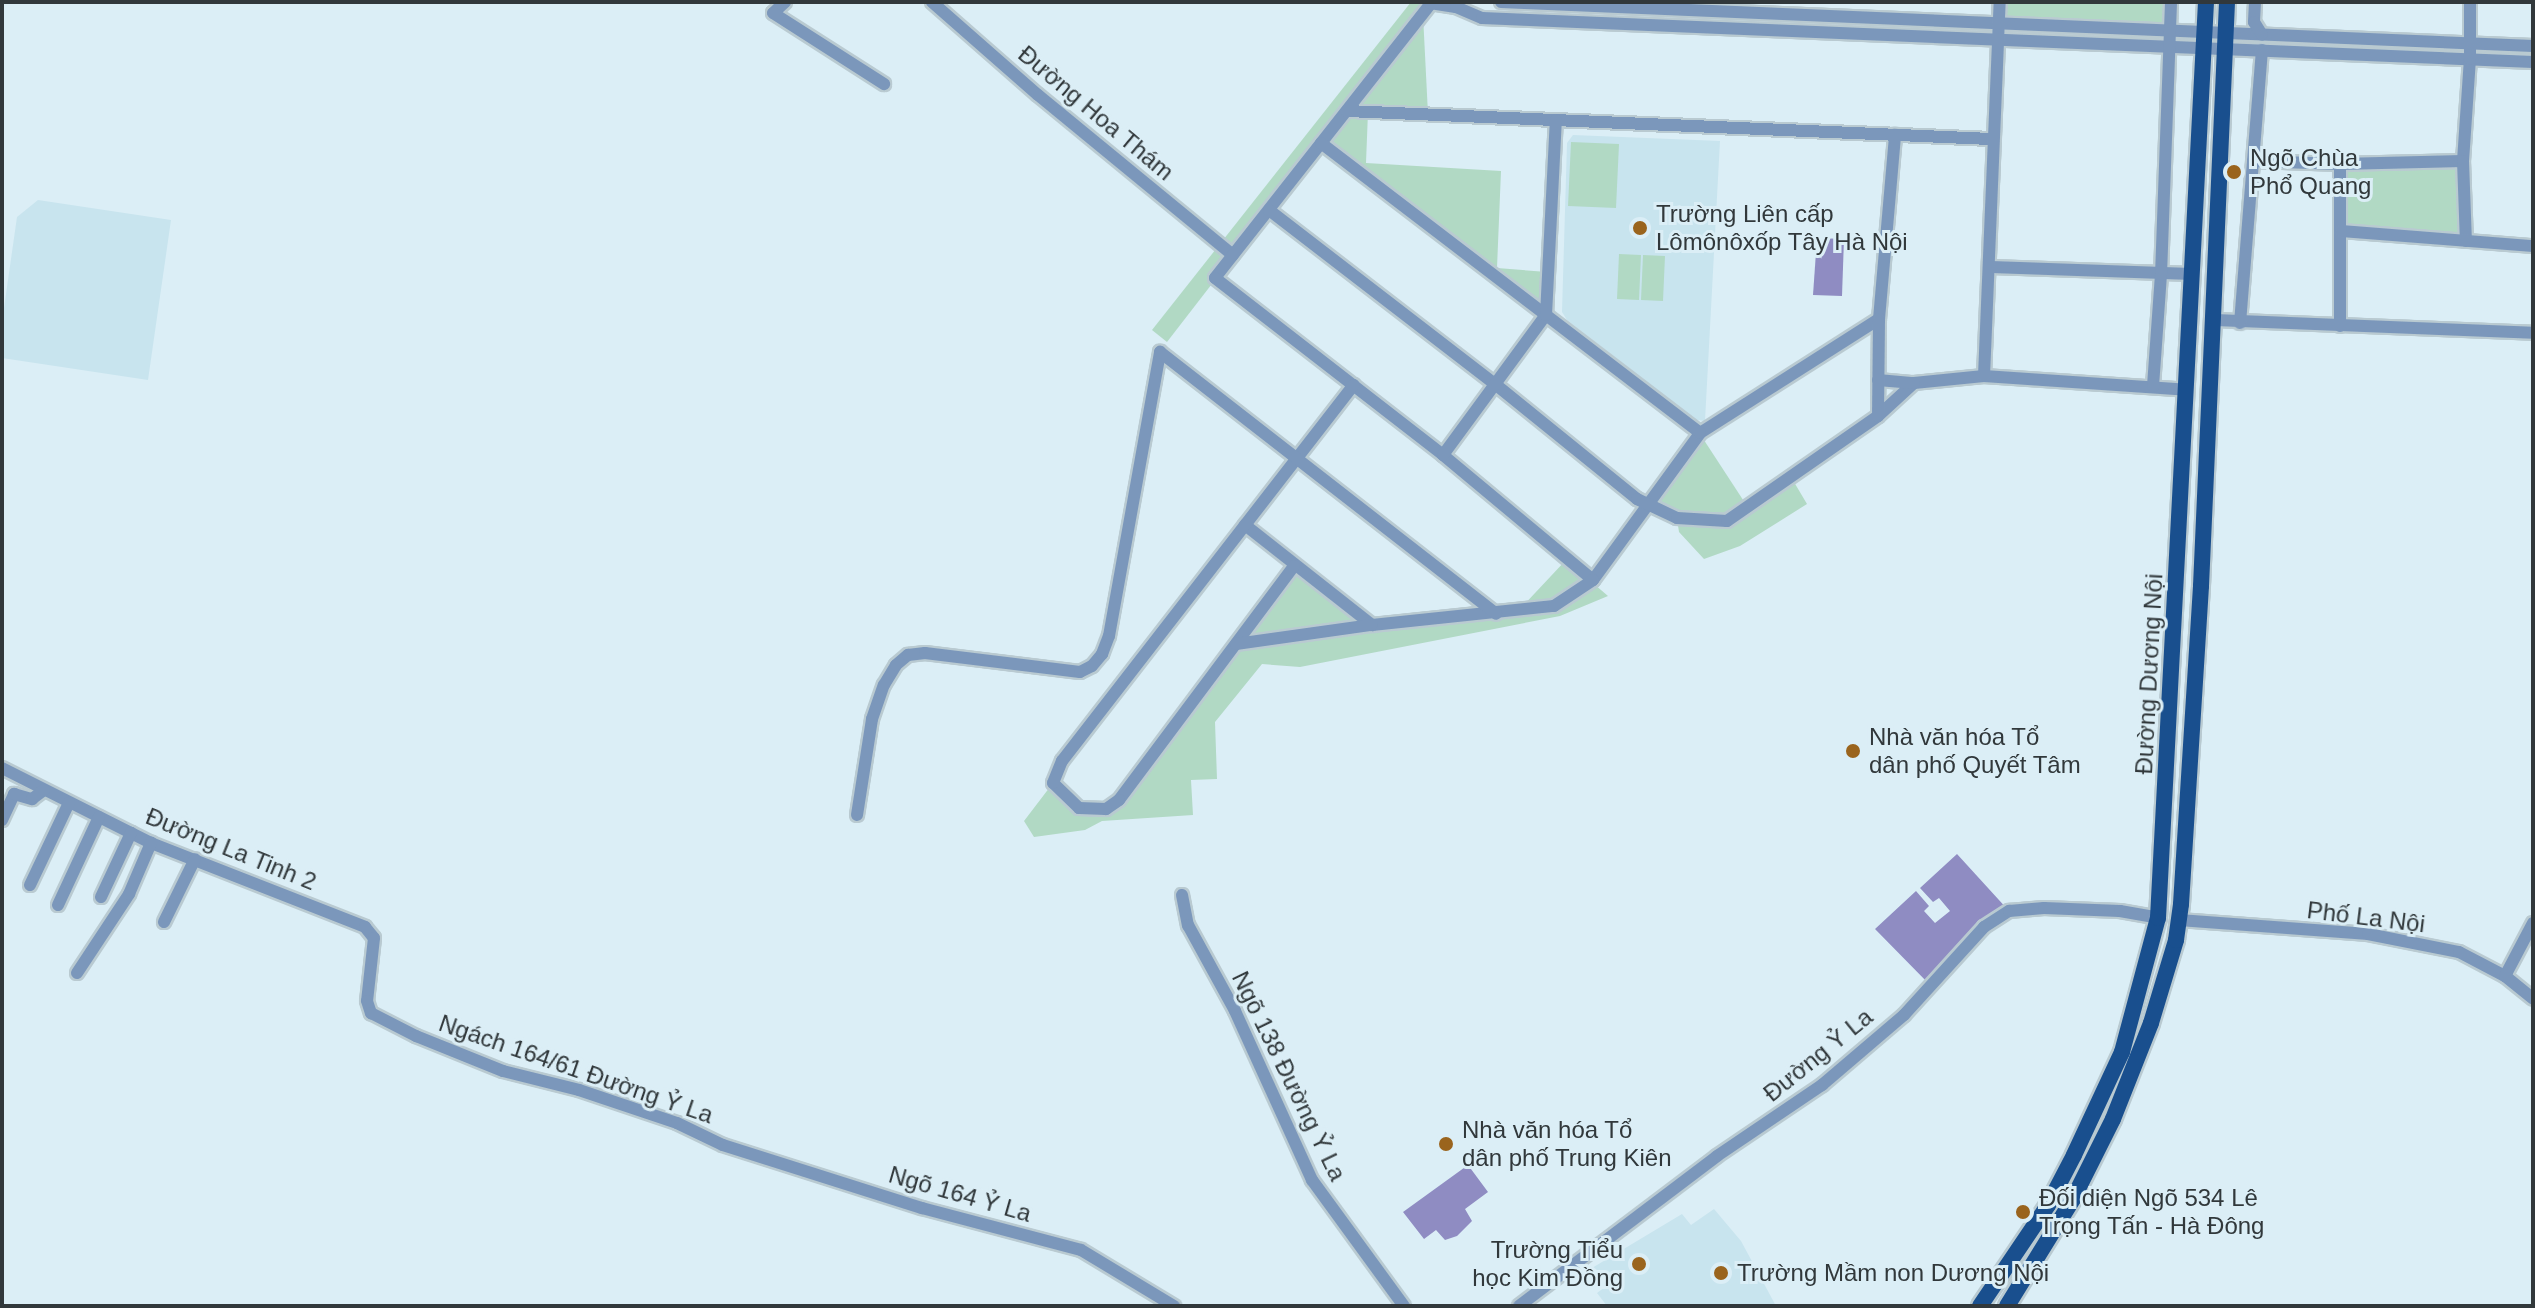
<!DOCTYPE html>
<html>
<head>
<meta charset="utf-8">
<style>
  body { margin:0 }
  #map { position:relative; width:2535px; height:1308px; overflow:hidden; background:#dbeef6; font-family:Arial,sans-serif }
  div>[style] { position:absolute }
  .built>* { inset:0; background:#c8e4ee }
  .green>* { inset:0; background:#b1d9c4 }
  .water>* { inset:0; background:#8f8cc2 }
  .roads { filter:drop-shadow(2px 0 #b9cad1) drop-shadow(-2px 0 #b9cad1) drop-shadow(0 2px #b9cad1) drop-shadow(0 -2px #b9cad1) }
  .minor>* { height:12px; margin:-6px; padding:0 6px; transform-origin:6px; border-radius:6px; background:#7b97bb }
  .major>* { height:16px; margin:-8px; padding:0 8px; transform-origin:8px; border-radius:8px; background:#194f8e }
  .dots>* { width:22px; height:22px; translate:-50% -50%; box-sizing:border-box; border:4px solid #dbeef6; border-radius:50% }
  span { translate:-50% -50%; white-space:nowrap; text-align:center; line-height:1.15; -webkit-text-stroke:6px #dbeef6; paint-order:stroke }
  .street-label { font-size:24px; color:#31383b }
  .poi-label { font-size:24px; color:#31383b }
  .left { translate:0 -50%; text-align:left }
  .right { translate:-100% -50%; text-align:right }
  .frame { position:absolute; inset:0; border:4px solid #31383b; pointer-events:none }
</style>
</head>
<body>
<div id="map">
  <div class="built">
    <i style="clip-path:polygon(1573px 135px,1720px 141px,1705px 421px,1696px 420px,1567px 320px,1562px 312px,1567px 143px)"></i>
    <i style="clip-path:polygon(38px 200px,171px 220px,148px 380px,2px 358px,2px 322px,17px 217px)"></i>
    <i style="clip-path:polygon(1714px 1209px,1741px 1241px,1776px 1306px,1607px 1306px,1597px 1293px,1605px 1287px,1592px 1268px,1682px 1214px,1691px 1225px)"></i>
  </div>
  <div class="green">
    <i style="clip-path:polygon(1411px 2px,1430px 2px,1167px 342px,1152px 330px)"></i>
    <i style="clip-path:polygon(2004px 2px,2169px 2px,2167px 27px,2002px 21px)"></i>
    <i style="clip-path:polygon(1423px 15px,1428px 114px,1350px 109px)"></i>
    <i style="clip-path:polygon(1347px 112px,1368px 112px,1366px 163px,1501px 171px,1497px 268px,1547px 272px,1545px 313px,1322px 143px)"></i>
    <i style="clip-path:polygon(1571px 142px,1619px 144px,1616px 208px,1568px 206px)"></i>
    <i style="clip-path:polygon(2462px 162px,2464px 239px,2343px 230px,2342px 166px)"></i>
    <i style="clip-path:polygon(1619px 254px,1641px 255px,1639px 300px,1617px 299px)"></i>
    <i style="clip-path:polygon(1643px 255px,1665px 256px,1663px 301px,1641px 300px)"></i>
    <i style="clip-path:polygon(1700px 434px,1747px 506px,1727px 519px,1677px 517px,1649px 506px)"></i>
    <i style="clip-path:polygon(1791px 477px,1807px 504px,1740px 546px,1704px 559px,1679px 532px,1677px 519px,1727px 521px)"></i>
    <i style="clip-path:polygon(1566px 560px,1608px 596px,1560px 616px,1300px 667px,1262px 664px,1215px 722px,1217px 779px,1191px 780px,1193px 815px,1102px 821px,1085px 830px,1034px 837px,1024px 821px,1053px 783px,1077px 811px,1108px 814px,1238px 647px,1495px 618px,1519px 610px)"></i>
    <i style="clip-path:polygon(1295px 566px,1371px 625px,1237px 643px)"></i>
  </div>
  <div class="water">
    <i style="clip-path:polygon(1817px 238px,1844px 239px,1842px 296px,1813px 295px)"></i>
    <i style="clip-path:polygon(1957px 854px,2009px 911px,1930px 985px,1875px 929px,1916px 891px,1929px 906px,1924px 911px,1935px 923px,1950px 911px,1939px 898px,1933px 902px,1920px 888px)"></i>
    <i style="clip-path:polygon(1468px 1165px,1488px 1192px,1465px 1209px,1472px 1221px,1457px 1236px,1445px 1240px,1436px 1230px,1424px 1239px,1403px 1212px)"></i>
  </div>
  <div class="roads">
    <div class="minor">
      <i style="left:785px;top:2px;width:16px;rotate:137deg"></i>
      <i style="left:773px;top:13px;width:132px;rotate:32.6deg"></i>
      <i style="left:932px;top:2px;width:141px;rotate:41.3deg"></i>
      <i style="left:1038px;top:95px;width:252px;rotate:39.4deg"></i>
      <i style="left:1432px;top:2px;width:351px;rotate:128.2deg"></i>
      <i style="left:1215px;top:278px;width:289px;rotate:37.8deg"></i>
      <i style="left:1443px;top:455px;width:195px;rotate:39.8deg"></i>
      <i style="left:1593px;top:580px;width:182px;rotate:-53.9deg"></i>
      <i style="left:1700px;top:433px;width:212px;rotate:-32.5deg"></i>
      <i style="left:1879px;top:319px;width:185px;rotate:-85deg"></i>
      <i style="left:1501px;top:2px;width:1033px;rotate:2.44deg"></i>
      <i style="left:2255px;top:2px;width:20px;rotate:93deg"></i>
      <i style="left:2254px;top:22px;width:15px;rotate:58deg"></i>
      <i style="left:1430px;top:3px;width:26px;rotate:9deg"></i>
      <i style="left:1456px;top:7px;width:28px;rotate:23deg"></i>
      <i style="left:1482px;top:18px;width:1052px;rotate:2.4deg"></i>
      <i style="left:1347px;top:111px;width:646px;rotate:2.49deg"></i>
      <i style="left:1321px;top:143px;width:477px;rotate:37.4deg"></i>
      <i style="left:2253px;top:161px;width:87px;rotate:2deg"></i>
      <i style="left:2340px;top:164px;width:123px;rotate:-1.4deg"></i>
      <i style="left:2463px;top:161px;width:102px;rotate:-86.1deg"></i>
      <i style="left:2470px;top:59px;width:57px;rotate:-90deg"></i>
      <i style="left:2463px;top:161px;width:80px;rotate:87.9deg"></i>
      <i style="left:2340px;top:164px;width:162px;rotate:90deg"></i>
      <i style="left:1269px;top:210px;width:285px;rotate:37.6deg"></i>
      <i style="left:1495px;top:384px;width:183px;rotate:39deg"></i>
      <i style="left:1637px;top:499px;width:44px;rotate:25.4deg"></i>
      <i style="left:1677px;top:518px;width:50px;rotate:3.4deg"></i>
      <i style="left:1727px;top:521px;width:184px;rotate:-34.8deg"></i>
      <i style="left:1878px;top:416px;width:49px;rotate:-42.5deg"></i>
      <i style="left:1914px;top:383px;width:70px;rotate:-5.7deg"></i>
      <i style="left:1984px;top:376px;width:203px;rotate:3.9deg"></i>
      <i style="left:2341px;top:231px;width:193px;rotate:4.5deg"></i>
      <i style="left:1990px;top:267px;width:203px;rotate:2deg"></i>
      <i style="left:2215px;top:320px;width:318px;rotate:2.3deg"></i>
      <i style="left:2240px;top:323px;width:274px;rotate:-85.4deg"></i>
      <i style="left:1984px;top:376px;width:374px;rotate:-87.6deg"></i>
      <i style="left:1878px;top:380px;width:36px;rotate:5deg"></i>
      <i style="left:2153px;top:386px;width:111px;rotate:-85.9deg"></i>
      <i style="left:2161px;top:275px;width:273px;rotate:-87.9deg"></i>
      <i style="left:1878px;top:416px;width:97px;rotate:-89.4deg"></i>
      <i style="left:1443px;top:455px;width:174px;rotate:-53.7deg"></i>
      <i style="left:1546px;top:315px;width:195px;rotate:-87.1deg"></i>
      <i style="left:1245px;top:525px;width:162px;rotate:38.2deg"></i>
      <i style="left:1372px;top:625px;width:183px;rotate:-6deg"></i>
      <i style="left:1554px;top:606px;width:47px;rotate:-33.7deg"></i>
      <i style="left:1294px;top:566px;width:292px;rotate:126.8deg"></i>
      <i style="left:1119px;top:800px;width:16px;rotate:145deg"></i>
      <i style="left:1106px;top:809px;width:27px;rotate:-178deg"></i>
      <i style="left:1079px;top:808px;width:36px;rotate:-136deg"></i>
      <i style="left:1053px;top:783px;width:24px;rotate:-68deg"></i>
      <i style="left:1062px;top:761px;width:476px;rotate:-52.2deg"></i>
      <i style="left:1236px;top:644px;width:137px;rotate:-8deg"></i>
      <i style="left:2px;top:768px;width:167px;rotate:26.7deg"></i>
      <i style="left:151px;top:843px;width:230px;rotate:21.4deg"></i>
      <i style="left:365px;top:927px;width:14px;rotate:51deg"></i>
      <i style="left:374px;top:938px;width:63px;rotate:96.3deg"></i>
      <i style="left:367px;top:1001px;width:13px;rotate:72deg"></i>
      <i style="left:371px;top:1013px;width:51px;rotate:27.1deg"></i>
      <i style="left:416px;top:1036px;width:94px;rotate:21.9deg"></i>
      <i style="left:503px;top:1071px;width:78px;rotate:14deg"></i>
      <i style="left:579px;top:1090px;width:103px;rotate:18.6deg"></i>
      <i style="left:677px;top:1123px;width:51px;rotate:25.6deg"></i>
      <i style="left:723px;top:1145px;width:209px;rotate:17.6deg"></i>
      <i style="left:922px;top:1208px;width:164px;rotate:14.8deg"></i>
      <i style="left:1081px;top:1250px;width:109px;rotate:31.1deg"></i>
      <i style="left:857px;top:815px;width:97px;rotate:-81.1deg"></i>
      <i style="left:872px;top:719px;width:36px;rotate:-71deg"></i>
      <i style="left:884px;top:685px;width:23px;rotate:-59deg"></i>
      <i style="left:896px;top:665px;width:16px;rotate:-40deg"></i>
      <i style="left:908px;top:655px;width:17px;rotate:-7deg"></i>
      <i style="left:925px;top:653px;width:156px;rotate:7deg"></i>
      <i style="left:1080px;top:672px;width:13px;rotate:-27deg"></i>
      <i style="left:1092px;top:666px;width:16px;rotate:-50deg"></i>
      <i style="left:1102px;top:654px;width:19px;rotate:-69deg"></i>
      <i style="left:1109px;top:636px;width:289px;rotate:-79.8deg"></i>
      <i style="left:1160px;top:352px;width:426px;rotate:37.9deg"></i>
      <i style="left:2px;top:820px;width:29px;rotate:-65deg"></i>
      <i style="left:14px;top:794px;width:19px;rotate:16deg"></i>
      <i style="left:32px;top:799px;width:15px;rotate:-37deg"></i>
      <i style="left:30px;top:885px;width:91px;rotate:-64.6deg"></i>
      <i style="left:1182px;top:895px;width:31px;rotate:79deg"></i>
      <i style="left:1188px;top:925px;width:98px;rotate:61.3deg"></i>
      <i style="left:1235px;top:1011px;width:186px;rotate:65.5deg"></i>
      <i style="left:1312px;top:1180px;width:156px;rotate:53.9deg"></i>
      <i style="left:101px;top:897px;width:71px;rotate:-64.9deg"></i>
      <i style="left:58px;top:905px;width:97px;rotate:-65deg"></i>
      <i style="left:2179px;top:920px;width:190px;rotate:4.2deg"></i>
      <i style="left:2368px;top:934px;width:93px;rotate:11.2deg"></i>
      <i style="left:2459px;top:952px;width:52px;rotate:27.6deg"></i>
      <i style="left:2505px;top:976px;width:36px;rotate:39deg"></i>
      <i style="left:164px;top:922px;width:70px;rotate:-63.8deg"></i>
      <i style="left:77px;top:973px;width:95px;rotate:-56.6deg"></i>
      <i style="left:129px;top:894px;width:56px;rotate:-66.7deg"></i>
      <i style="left:2505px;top:976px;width:60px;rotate:-62.2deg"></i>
      <i style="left:1519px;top:1306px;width:248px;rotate:-37.1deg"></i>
      <i style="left:1717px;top:1156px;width:127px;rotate:-34.1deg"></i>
      <i style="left:1822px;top:1085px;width:108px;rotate:-40.5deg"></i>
      <i style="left:1904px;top:1015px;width:119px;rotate:-47.7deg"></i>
      <i style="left:1984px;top:927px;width:30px;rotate:-33deg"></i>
      <i style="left:2009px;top:911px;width:35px;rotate:-5deg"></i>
      <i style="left:2044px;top:908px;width:76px;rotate:2.3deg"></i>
      <i style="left:2120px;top:911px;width:39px;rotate:10deg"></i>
    </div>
    <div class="major">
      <i style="left:1980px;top:1306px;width:122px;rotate:-56deg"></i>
      <i style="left:2048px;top:1205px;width:56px;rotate:-62.5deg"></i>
      <i style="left:2074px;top:1155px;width:114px;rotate:-65deg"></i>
      <i style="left:2122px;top:1052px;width:139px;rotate:-75deg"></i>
      <i style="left:2158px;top:918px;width:917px;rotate:-87deg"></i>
      <i style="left:2007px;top:1306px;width:126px;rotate:-58.3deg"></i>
      <i style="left:2073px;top:1199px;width:89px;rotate:-63.4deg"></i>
      <i style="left:2113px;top:1119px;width:103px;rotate:-68.4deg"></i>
      <i style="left:2151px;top:1023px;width:87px;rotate:-73.2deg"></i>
      <i style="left:2176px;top:940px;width:36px;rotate:-82deg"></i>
      <i style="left:2181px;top:904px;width:319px;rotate:-86.4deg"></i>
      <i style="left:2201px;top:586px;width:585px;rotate:-87.45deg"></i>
    </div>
  </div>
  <div class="dots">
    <i style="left:2234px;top:172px;background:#9a641d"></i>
    <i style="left:1640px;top:228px;background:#9a641d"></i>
    <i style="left:1853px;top:751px;background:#9a641d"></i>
    <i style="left:1446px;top:1144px;background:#9a641d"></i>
    <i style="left:2023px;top:1212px;background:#9a641d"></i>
    <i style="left:1639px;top:1264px;background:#9a641d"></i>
    <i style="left:1721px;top:1273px;background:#9a641d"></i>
  </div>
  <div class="street-label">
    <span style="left:1096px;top:113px;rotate:40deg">Đường Hoa Thám</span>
    <span style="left:2149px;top:674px;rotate:-87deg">Đường Dương Nội</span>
    <span style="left:231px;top:849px;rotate:22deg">Đường La Tinh 2</span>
    <span style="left:2366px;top:917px;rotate:7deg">Phố La Nội</span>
    <span style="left:1818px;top:1055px;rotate:-39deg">Đường Ỷ La</span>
    <span style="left:576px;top:1069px;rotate:19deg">Ngách 164/61 Đường Ỷ La</span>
    <span style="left:1289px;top:1076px;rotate:64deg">Ngõ 138 Đường Ỷ La</span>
    <span style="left:960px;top:1194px;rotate:16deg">Ngõ 164 Ỷ La</span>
  </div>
  <div class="poi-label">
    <span class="left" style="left:2250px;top:172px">Ngõ Chùa<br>Phổ Quang</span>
    <span class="left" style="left:1656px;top:228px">Trường Liên cấp<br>Lômônôxốp Tây Hà Nội</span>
    <span class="left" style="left:1869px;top:751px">Nhà văn hóa Tổ<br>dân phố Quyết Tâm</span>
    <span class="left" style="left:1462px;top:1144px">Nhà văn hóa Tổ<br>dân phố Trung Kiên</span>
    <span class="left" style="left:2039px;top:1212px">Đối diện Ngõ 534 Lê<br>Trọng Tấn - Hà Đông</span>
    <span class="right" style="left:1623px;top:1264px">Trường Tiểu<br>học Kim Đồng</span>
    <span class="left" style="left:1737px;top:1273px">Trường Mầm non Dương Nội</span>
  </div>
  <div class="frame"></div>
</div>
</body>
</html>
